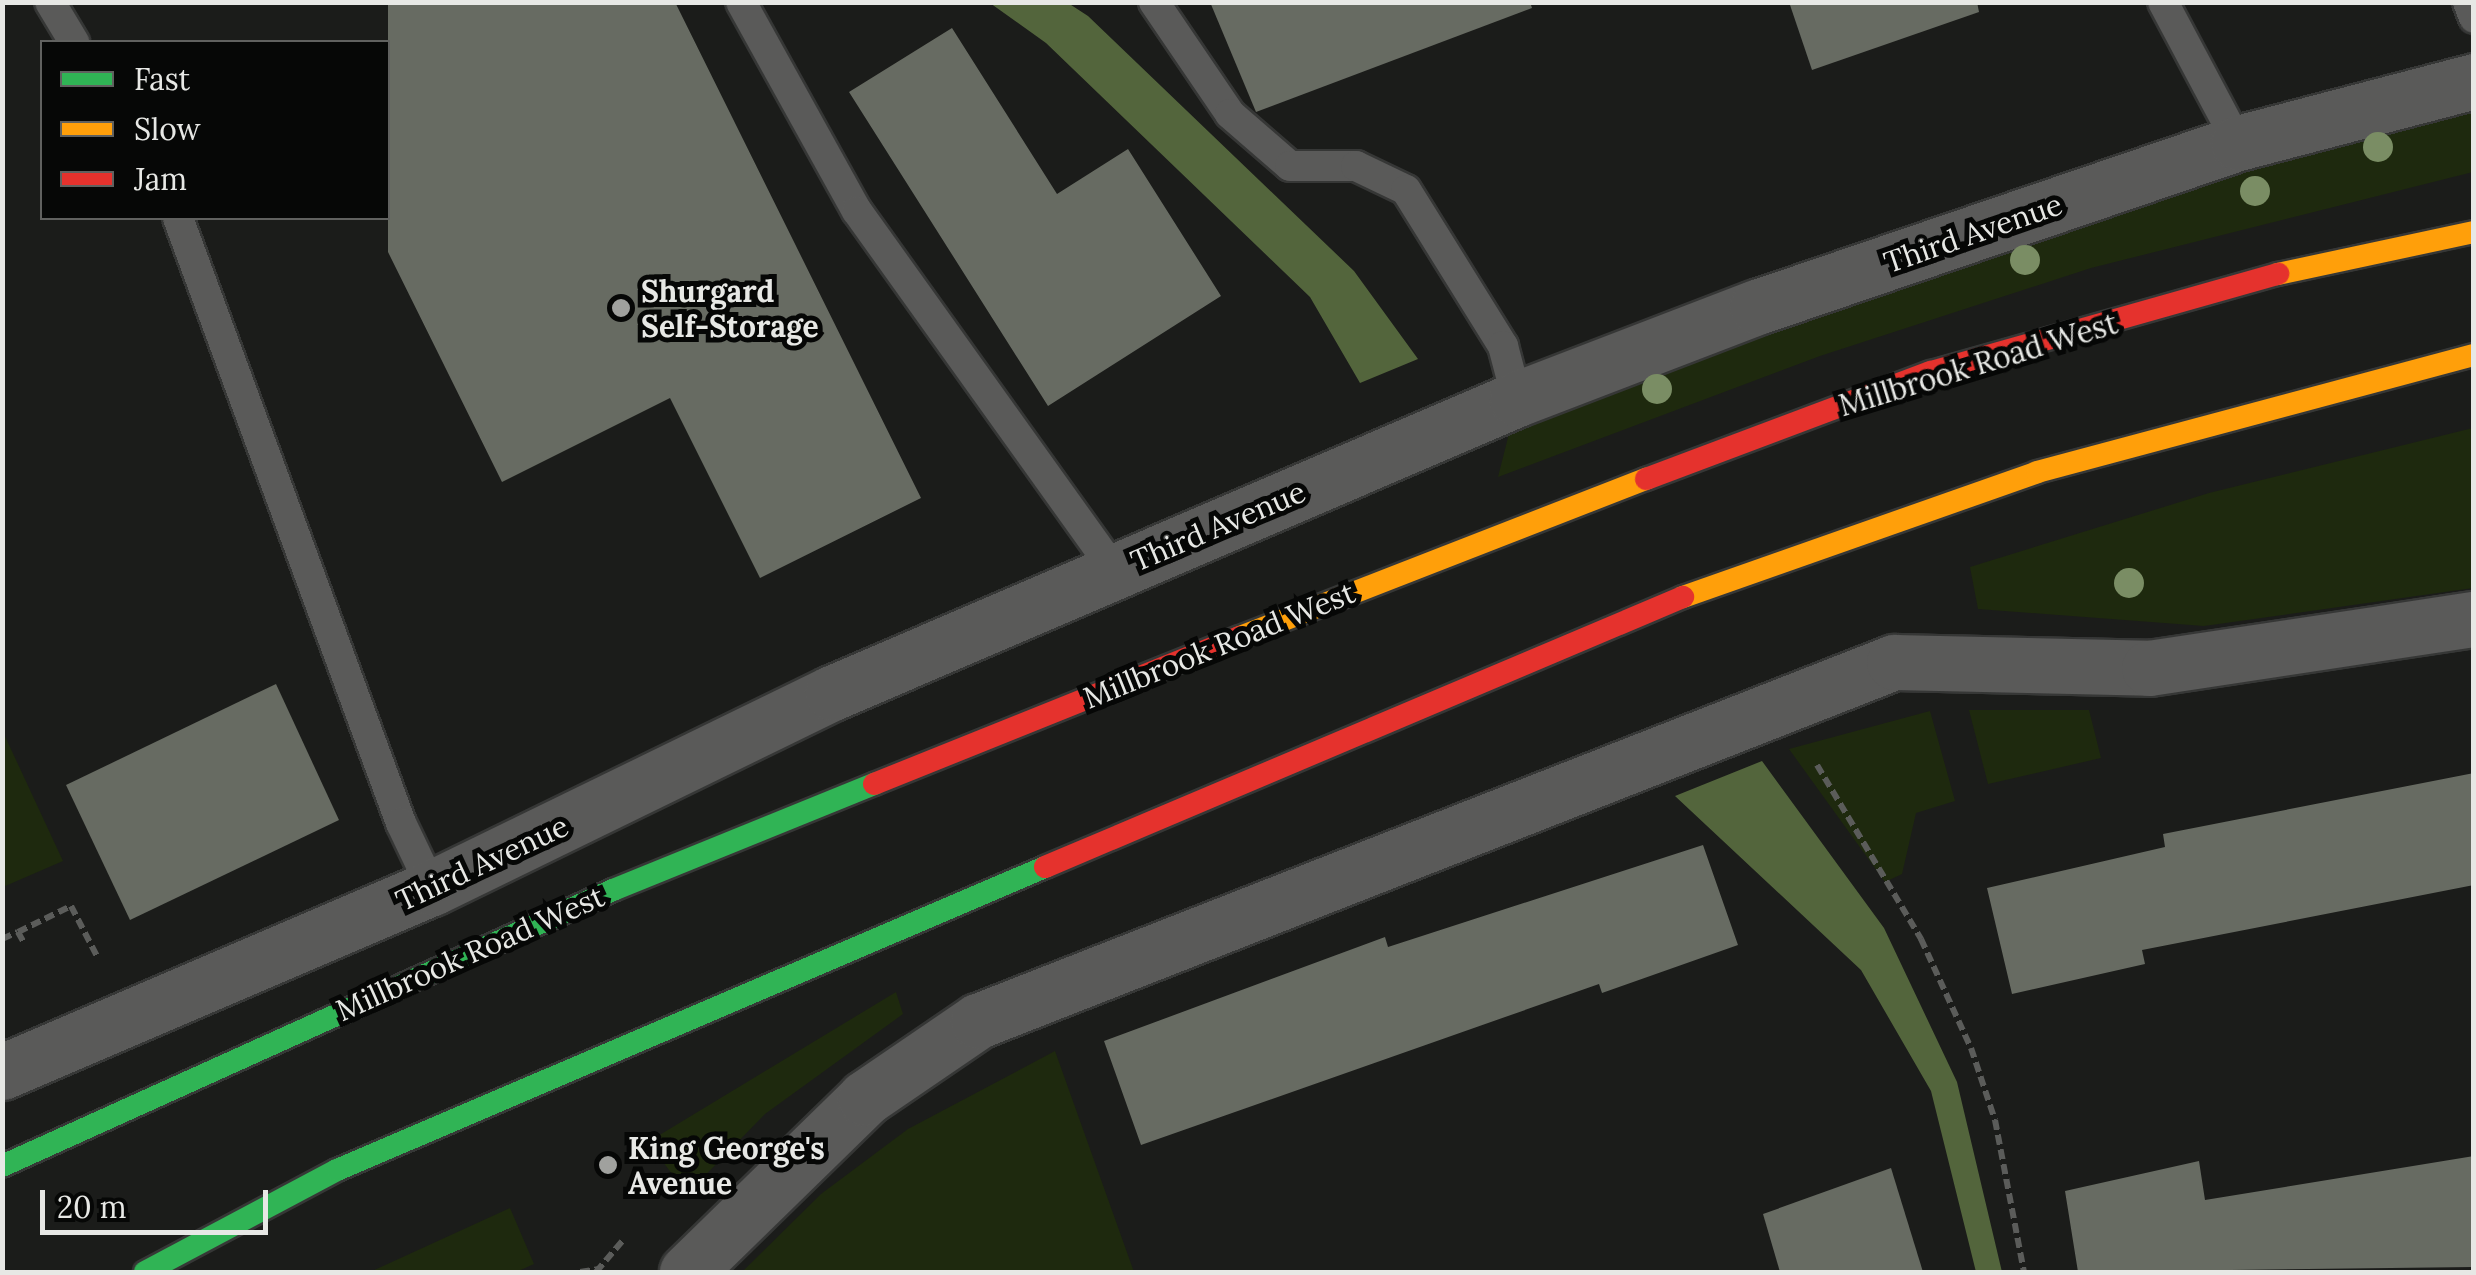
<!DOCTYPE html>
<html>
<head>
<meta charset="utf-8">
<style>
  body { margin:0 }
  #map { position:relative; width:2476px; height:1275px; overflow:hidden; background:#1b1c1a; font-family:Lora,serif }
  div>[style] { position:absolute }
  .green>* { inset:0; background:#1e290e }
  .water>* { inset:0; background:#53653c }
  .building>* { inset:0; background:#676b62 }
  .path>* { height:6px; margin-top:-3px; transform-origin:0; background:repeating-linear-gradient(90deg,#5b5c5a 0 10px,transparent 0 15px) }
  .roads { filter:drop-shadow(2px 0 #363736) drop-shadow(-2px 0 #363736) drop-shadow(0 2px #363736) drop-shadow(0 -2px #363736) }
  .lane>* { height:30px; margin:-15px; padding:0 15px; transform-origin:15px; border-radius:15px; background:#5a5a59 }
  .street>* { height:55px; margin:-27.5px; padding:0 27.5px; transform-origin:27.5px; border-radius:27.5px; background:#5a5a59 }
  .fast>* { height:22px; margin:-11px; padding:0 11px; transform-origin:11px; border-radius:11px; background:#30b455 }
  .slow>* { height:22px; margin:-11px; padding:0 11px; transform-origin:11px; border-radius:11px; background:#ff9f0a }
  .jam>* { height:22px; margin:-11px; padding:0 11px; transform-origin:11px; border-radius:11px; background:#e5322d }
  .trees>* { width:30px; height:30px; margin:-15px; border-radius:50%; background:#7a8d64 }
  .dots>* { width:28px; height:28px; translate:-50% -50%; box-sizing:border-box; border:5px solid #060706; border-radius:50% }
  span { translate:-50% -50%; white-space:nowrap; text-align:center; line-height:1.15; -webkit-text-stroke:10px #060706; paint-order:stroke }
  .street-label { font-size:30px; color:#e7e8e5 }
  .poi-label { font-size:30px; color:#e7e8e5; font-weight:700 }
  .left { translate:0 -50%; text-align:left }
  .frame { position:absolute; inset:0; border:5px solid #e7e8e5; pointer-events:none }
  .legend { position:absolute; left:40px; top:40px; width:350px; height:180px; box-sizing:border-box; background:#060706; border:2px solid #60615f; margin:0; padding:12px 18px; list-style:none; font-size:30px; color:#e7e8e5 }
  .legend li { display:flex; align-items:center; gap:20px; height:50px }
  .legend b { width:50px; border:2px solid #60615f }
  .scale { position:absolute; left:40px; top:1190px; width:228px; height:45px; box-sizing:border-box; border:5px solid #e7e8e5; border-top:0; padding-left:12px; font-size:30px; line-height:35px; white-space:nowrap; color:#e7e8e5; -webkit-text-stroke:8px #060706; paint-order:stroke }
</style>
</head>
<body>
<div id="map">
  <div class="green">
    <i style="clip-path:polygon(2473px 97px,2473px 172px,2091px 268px,1820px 356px,1498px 477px,1515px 410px,1741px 326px)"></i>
    <i style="clip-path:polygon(2473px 428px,2473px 588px,2204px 626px,1978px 609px,1970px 567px,2209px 493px)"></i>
    <i style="clip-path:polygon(1969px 710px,2089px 710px,2101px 758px,1988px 784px)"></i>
    <i style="clip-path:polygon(1930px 711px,1955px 801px,1916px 813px,1902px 874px,1885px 882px,1789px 749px)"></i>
    <i style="clip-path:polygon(3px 732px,63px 861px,3px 887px,2px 887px)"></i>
    <i style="clip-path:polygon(896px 992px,903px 1014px,765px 1114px,687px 1194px,648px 1142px)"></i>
    <i style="clip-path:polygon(1055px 1051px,1134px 1272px,742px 1272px,821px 1194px,908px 1129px)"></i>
    <i style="clip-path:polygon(510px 1208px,534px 1264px,516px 1272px,370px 1272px)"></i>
  </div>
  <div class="water">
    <i style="clip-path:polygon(990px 3px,1068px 3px,1088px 16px,1354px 271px,1418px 359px,1360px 383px,1310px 297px,1046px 43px)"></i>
    <i style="clip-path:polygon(1762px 761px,1884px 928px,1957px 1082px,2002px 1272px,1976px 1272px,1931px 1091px,1861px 970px,1675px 796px)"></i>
  </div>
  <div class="building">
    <i style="clip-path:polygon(388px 2px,675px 2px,921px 498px,760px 578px,670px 398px,502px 482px,388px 252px)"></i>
    <i style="clip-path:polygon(1210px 2px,1530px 2px,1532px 8px,1256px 112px)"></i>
    <i style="clip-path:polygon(1789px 2px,1977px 2px,1979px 12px,1812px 70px)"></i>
    <i style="clip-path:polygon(952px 28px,1057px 194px,1128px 149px,1221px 296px,1048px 406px,849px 92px)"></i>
    <i style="clip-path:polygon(276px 684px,339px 820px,130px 920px,66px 785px)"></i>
    <i style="clip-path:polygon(2474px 773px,2474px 885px,2142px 950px,2145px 964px,2012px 994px,1987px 888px,2165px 847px,2163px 834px)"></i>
    <i style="clip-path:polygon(1703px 845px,1738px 945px,1602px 993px,1599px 984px,1141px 1145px,1104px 1041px,1385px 937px,1388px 947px)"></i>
    <i style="clip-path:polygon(2474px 1156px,2474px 1267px,2078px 1272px,2065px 1191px,2199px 1161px,2205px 1200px)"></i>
    <i style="clip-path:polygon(1891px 1168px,1923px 1272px,1780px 1272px,1763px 1214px)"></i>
  </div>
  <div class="path">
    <i style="left:1817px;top:765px;width:203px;rotate:59.1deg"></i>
    <i style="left:1921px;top:939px;width:120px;rotate:65.4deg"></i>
    <i style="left:1971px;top:1048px;width:76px;rotate:71.6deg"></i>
    <i style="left:1995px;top:1120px;width:155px;rotate:79.2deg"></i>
    <i style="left:18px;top:932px;width:59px;rotate:-26.1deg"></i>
    <i style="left:71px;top:906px;width:59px;rotate:62.6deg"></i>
    <i style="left:2px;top:939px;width:17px;rotate:-24deg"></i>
    <i style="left:18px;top:932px;width:13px;rotate:61deg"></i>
    <i style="left:580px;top:1272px;width:18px;rotate:-9deg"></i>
    <i style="left:596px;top:1272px;width:43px;rotate:-49.7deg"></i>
  </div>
  <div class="roads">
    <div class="lane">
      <i style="left:50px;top:2px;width:47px;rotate:59deg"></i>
      <i style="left:741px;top:2px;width:239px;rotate:61deg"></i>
      <i style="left:857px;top:211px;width:442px;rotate:54.4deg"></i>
      <i style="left:1154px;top:2px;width:135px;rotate:55.8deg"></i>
      <i style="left:1230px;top:114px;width:79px;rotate:40.9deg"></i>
      <i style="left:1290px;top:166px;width:66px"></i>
      <i style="left:1356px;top:166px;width:55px;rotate:25.6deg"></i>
      <i style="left:1406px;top:190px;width:184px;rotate:58.1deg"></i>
      <i style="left:1503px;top:346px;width:55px;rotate:75.2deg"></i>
      <i style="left:2163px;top:2px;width:160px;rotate:62deg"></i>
      <i style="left:2468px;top:2px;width:17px;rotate:69deg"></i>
      <i style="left:178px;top:218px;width:645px;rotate:69.77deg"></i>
      <i style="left:401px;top:823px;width:72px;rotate:64.5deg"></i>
    </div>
    <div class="street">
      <i style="left:2px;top:1072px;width:468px;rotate:-23.2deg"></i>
      <i style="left:432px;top:888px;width:445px;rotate:-26deg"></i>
      <i style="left:832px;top:693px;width:745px;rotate:-23.23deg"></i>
      <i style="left:1517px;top:399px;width:257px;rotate:-21deg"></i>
      <i style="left:1757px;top:307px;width:508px;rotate:-18.83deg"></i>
      <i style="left:2238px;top:143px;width:244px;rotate:-14.7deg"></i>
      <i style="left:687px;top:1272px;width:249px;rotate:-44.3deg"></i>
      <i style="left:865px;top:1098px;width:137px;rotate:-34.3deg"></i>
      <i style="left:978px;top:1021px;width:984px;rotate:-21.4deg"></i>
      <i style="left:1894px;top:662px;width:255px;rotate:1.3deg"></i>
      <i style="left:2149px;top:668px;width:329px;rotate:-8.6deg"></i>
    </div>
    <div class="fast">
      <i style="left:2px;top:1166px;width:670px;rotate:-24.31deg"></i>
      <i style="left:613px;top:890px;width:282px;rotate:-22.1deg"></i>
      <i style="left:145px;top:1272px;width:217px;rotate:-28deg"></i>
      <i style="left:337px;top:1170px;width:770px;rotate:-23.17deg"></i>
    </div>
    <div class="slow">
      <i style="left:2278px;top:274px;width:200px;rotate:-12.1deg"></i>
      <i style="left:1683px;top:597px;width:375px;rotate:-19.4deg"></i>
      <i style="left:2037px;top:472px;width:452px;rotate:-15deg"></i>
      <i style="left:1240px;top:637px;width:436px;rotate:-21.3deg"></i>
    </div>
    <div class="jam">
      <i style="left:1646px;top:479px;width:304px;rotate:-20.6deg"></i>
      <i style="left:1931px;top:372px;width:361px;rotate:-15.8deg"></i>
      <i style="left:874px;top:784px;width:394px;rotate:-21.9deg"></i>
      <i style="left:1045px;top:867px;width:693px;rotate:-22.94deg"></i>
    </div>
  </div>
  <div class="trees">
    <i style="left:2378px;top:147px"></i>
    <i style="left:2255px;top:191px"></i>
    <i style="left:2025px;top:260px"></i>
    <i style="left:1657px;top:389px"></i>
    <i style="left:2129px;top:583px"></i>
  </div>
  <div class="dots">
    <i style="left:621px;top:308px;background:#a0a19e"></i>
    <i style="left:608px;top:1165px;background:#a0a19e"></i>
  </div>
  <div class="street-label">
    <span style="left:1973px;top:233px;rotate:-19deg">Third Avenue</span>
    <span style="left:1978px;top:364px;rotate:-17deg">Millbrook Road West</span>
    <span style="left:1218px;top:526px;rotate:-23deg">Third Avenue</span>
    <span style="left:1219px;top:645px;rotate:-22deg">Millbrook Road West</span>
    <span style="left:482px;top:863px;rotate:-25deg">Third Avenue</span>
    <span style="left:470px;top:953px;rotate:-24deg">Millbrook Road West</span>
  </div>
  <div class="poi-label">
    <span class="left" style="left:641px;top:308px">Shurgard<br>Self-Storage</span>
    <span class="left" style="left:628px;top:1165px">King George's<br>Avenue</span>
  </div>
  <div class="frame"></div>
  <ul class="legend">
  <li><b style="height:12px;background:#30b455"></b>Fast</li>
  <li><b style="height:12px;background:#ff9f0a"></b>Slow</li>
  <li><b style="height:12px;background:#e5322d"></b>Jam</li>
  </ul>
  <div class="scale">20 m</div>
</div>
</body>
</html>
